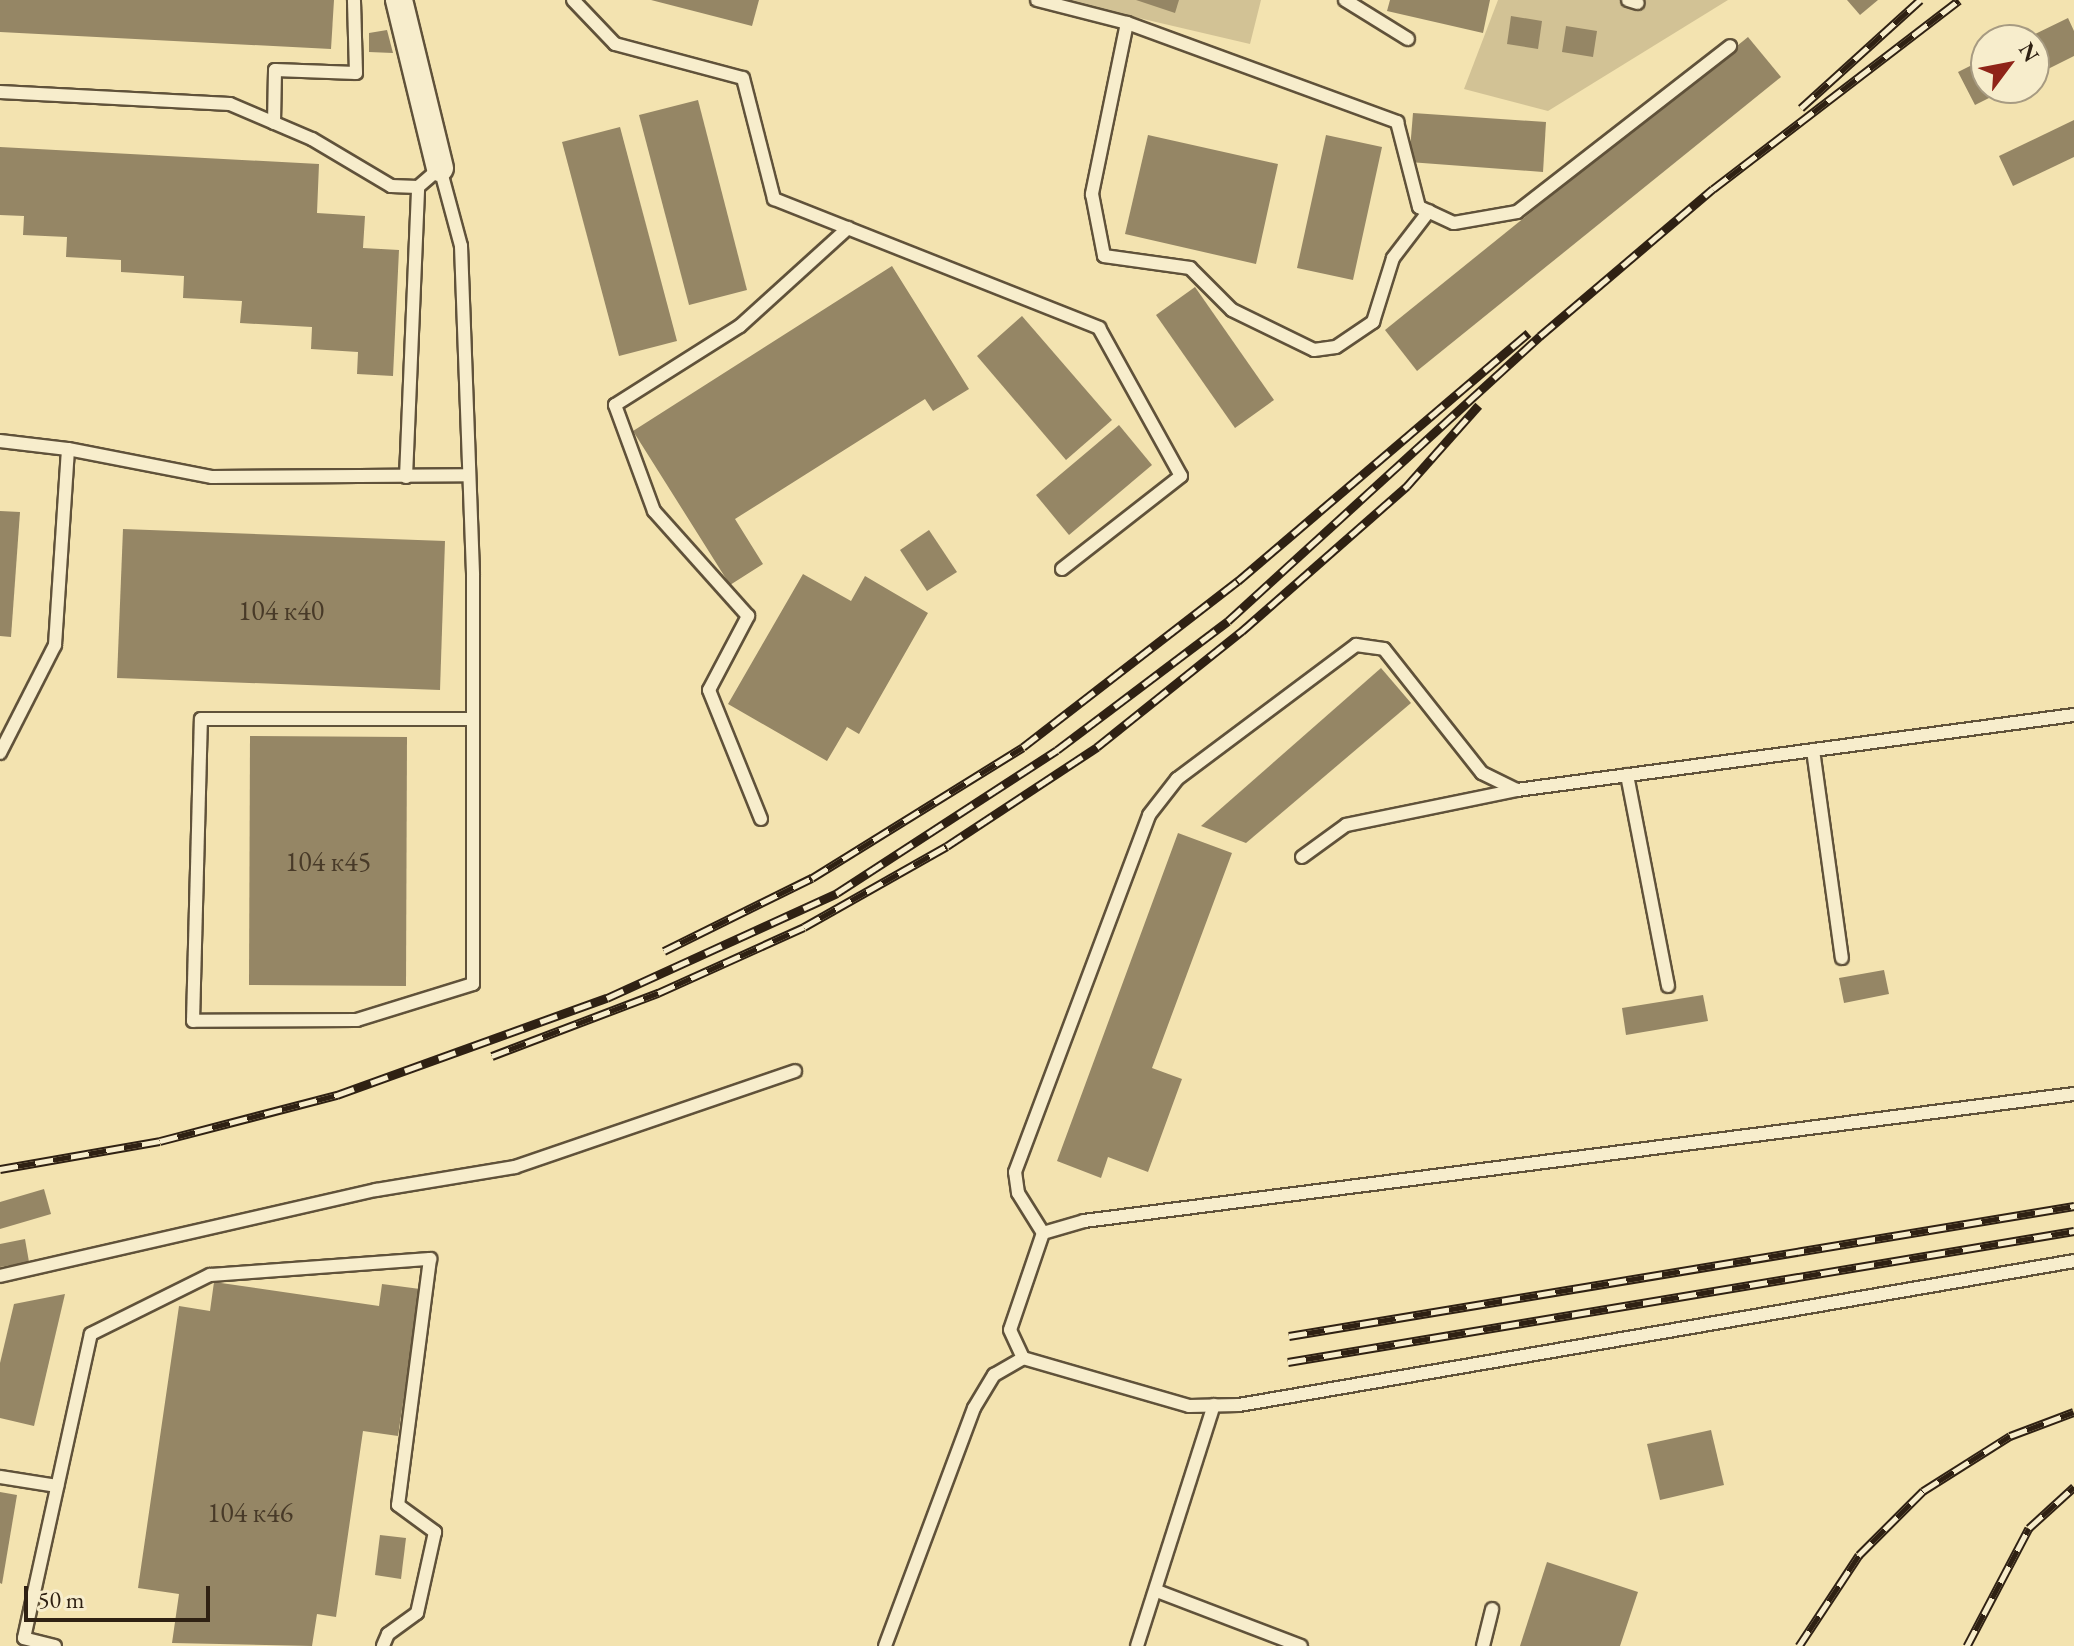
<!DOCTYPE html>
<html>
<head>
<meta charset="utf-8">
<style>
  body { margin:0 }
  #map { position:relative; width:2074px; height:1646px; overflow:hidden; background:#f3e3b0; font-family:"EB Garamond",serif }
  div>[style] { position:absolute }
  .green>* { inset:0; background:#d2c295 }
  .building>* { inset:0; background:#958665 }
  .roads { filter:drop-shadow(2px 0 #60523a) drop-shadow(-2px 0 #60523a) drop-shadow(0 2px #60523a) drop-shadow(0 -2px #60523a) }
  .service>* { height:12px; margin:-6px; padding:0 6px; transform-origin:6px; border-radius:6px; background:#f7edcc }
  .minor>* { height:26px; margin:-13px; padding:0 13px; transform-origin:13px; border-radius:13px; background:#f7edcc }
  .rail>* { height:9px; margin-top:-4.5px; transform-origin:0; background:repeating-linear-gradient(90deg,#f7edcc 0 18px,#2f2113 0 36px); box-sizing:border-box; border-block:2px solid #2f2113 }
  span { translate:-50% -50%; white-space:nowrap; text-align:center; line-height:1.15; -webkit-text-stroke:6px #f7edcc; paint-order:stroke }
  .number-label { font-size:28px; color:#483a28 }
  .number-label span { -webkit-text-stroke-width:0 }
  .north { position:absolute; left:1970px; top:24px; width:80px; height:80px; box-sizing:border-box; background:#f7edcc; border:2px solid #a79b82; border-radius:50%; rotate:58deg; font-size:22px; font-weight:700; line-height:32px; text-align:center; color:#2f2113 }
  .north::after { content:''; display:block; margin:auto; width:28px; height:36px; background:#8f2418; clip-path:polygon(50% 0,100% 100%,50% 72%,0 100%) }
  .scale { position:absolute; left:24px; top:1586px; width:186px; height:36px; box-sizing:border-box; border:4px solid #2f2113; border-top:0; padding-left:10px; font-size:24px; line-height:28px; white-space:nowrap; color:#2f2113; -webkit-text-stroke:6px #f7edcc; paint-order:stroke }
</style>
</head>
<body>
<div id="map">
  <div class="green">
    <i style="clip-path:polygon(1062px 0,1261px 0,1250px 44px)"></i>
    <i style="clip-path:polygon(1498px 0,1728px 0,1548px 111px,1464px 89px)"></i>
  </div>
  <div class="building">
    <i style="clip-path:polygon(0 0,334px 0,331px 49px,0 32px)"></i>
    <i style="clip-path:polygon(651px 0,759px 0,752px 26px)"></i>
    <i style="clip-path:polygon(1136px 0,1179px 0,1175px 13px)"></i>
    <i style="clip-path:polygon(1390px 0,1490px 0,1483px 33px,1387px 11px)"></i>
    <i style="clip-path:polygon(1847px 0,1878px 0,1860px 15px)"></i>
    <i style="clip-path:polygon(1511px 16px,1542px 21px,1538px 49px,1507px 44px)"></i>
    <i style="clip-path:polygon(2068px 18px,2074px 31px,2074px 56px,2034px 76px,2034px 40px,2023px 40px)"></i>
    <i style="clip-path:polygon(1566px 26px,1597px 31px,1593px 57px,1562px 52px)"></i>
    <i style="clip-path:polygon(387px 30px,393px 53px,369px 52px,369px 33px)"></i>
    <i style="clip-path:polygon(1748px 37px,1781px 77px,1417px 371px,1385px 330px)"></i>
    <i style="clip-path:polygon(1986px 58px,1986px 88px,2009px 88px,1975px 105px,1958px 72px)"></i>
    <i style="clip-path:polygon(698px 100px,747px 290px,689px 305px,639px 115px)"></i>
    <i style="clip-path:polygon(1413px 113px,1546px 122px,1543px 172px,1409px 162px)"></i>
    <i style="clip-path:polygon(2074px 120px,2074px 157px,2013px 186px,1999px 156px)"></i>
    <i style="clip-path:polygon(620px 127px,677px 341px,619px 356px,562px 142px)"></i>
    <i style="clip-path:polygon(1148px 135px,1278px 164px,1256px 264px,1125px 234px)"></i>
    <i style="clip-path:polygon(1326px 135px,1382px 147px,1353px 280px,1297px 268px)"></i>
    <i style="clip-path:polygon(0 147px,319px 164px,317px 213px,365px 216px,363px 248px,399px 250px,393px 376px,357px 374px,358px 352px,311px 349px,312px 327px,240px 323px,242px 301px,183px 298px,184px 276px,121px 272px,121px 260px,66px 257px,67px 237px,23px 235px,24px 216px,0 215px)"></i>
    <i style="clip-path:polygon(892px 266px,969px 389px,933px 411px,925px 399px,735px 519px,763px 564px,730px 585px,633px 431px)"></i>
    <i style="clip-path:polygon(1195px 287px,1274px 400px,1235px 428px,1156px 315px)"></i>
    <i style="clip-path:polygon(1022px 316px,1112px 420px,1066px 460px,977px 356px)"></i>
    <i style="clip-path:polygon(1119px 425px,1152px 465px,1069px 535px,1036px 495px)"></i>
    <i style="clip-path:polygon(0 511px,20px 512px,11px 637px,0 636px)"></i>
    <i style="clip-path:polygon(123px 529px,445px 541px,440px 690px,117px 678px)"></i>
    <i style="clip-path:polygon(929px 530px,957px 572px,927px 591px,900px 550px)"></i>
    <i style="clip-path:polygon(803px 574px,851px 601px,865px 576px,928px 613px,859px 734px,847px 727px,827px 761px,728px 704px)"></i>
    <i style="clip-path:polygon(1381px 668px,1411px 703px,1246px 843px,1201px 826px)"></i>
    <i style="clip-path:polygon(250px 736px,407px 737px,406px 986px,249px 985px)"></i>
    <i style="clip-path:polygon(1178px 833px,1232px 853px,1152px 1068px,1182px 1079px,1148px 1172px,1108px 1157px,1101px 1178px,1057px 1161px)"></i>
    <i style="clip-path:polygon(1884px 970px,1889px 994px,1844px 1003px,1839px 978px)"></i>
    <i style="clip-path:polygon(1703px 995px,1708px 1021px,1626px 1035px,1622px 1008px)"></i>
    <i style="clip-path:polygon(44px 1189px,51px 1214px,0 1229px,0 1202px)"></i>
    <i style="clip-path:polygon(25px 1239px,29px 1262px,0 1267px,0 1244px)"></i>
    <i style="clip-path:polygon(214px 1282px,379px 1306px,382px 1284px,420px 1289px,398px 1436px,363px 1431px,336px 1617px,317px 1614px,312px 1646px,172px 1643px,179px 1594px,138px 1588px,179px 1306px,210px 1311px)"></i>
    <i style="clip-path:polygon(65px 1294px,34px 1426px,0 1418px,0 1363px,14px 1304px)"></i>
    <i style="clip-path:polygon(1711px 1430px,1724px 1485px,1660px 1500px,1647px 1444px)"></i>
    <i style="clip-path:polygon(0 1492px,17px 1495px,2px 1584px,0 1583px)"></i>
    <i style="clip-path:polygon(380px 1535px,406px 1538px,401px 1579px,375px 1575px)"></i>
    <i style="clip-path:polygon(1547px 1562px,1638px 1592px,1620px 1646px,1520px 1646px)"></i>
  </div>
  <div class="roads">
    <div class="service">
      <i style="left:573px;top:0;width:61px;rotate:46.3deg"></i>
      <i style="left:615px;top:44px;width:132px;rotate:14.9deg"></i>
      <i style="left:743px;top:78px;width:125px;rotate:75.6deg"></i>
      <i style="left:774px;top:199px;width:350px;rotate:21.6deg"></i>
      <i style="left:1099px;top:328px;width:169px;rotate:61deg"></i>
      <i style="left:1181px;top:476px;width:151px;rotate:142deg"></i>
      <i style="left:1037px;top:0;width:93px;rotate:14.3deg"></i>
      <i style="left:1127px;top:23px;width:288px;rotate:20.1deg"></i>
      <i style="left:1397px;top:122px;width:88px;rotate:75.5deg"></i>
      <i style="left:1419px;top:207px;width:38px;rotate:25deg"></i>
      <i style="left:1454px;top:223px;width:64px;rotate:-9.9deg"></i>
      <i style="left:1517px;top:212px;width:270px;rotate:-37.9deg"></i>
      <i style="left:1345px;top:0;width:74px;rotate:31.8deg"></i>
      <i style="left:1628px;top:0;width:10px;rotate:17deg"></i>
      <i style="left:1127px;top:23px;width:175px;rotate:101.6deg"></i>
      <i style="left:1092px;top:194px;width:63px;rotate:79deg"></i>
      <i style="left:1104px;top:256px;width:87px;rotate:7.9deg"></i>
      <i style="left:1190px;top:268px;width:59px;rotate:45deg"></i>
      <i style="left:1232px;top:310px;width:91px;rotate:26deg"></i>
      <i style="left:1314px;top:350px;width:22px;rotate:-8deg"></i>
      <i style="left:1336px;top:347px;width:45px;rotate:-34deg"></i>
      <i style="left:1373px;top:322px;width:67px;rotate:-72.6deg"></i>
      <i style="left:1393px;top:258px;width:59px;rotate:-52.5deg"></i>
      <i style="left:0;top:92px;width:230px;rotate:3deg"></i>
      <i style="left:230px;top:104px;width:89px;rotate:23.1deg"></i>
      <i style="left:312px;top:139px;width:92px;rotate:30.7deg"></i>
      <i style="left:391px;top:186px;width:27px;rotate:2deg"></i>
      <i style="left:274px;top:123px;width:53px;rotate:-88.9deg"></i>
      <i style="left:275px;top:70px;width:81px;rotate:2.1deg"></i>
      <i style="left:356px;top:73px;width:73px;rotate:-91.6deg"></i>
      <i style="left:0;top:441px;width:68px;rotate:6.7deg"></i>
      <i style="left:68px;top:449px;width:147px;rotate:11deg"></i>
      <i style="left:212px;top:477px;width:257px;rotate:-0.4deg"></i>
      <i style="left:406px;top:477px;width:290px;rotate:-87.6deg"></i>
      <i style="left:418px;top:187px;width:29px;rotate:-41deg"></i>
      <i style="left:440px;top:168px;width:81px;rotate:74.9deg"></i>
      <i style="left:461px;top:246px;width:329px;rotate:87.9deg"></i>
      <i style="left:473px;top:575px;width:409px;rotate:90deg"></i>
      <i style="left:473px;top:984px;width:121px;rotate:162.8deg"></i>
      <i style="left:357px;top:1020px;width:164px;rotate:179.7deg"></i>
      <i style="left:193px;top:1021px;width:302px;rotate:-88.5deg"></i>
      <i style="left:201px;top:719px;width:272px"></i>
      <i style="left:1813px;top:750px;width:210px;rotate:82.1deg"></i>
      <i style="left:0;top:753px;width:121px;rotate:-63deg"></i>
      <i style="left:55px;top:645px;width:196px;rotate:-86.2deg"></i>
      <i style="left:1627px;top:775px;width:215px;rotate:79deg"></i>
      <i style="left:761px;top:819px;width:139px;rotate:-112deg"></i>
      <i style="left:709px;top:690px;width:84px;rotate:-62.2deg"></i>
      <i style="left:748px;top:616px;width:141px;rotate:-131.8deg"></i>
      <i style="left:654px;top:511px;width:113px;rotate:-110.2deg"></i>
      <i style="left:615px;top:405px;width:148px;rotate:-32.3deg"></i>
      <i style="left:740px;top:326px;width:146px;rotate:-42.2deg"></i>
      <i style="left:1302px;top:857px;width:54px;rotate:-36deg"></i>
      <i style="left:1346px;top:825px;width:175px;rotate:-11.6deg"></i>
      <i style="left:1043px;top:1233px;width:47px;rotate:-122deg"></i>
      <i style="left:1018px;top:1193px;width:21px;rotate:-98deg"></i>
      <i style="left:1015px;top:1172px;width:381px;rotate:-69.4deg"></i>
      <i style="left:1149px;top:815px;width:46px;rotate:-52.1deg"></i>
      <i style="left:1177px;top:779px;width:224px;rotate:-36.8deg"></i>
      <i style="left:1356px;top:645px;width:28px;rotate:8deg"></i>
      <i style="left:1384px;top:649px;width:158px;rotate:51.7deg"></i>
      <i style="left:1482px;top:773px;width:39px;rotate:26deg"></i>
      <i style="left:1517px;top:790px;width:562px;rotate:-7.67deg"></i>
      <i style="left:1043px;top:1233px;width:102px;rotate:108.8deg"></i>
      <i style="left:1010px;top:1330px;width:31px;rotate:65deg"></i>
      <i style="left:1023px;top:1358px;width:173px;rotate:16.1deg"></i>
      <i style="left:1189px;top:1406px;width:50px;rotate:-1.1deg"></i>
      <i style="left:1239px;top:1405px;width:847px;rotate:-9.78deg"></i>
      <i style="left:1043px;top:1233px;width:43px;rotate:-16.3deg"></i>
      <i style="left:1084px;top:1221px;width:998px;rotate:-7.31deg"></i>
      <i style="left:0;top:1276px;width:386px;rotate:-12.9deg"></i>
      <i style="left:376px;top:1190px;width:141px;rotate:-9.4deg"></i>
      <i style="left:515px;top:1167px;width:296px;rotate:-18.9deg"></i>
      <i style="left:0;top:1477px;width:58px;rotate:9deg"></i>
      <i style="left:1157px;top:1591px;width:154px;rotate:20.9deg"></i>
      <i style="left:55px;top:1646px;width:32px;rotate:-166deg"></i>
      <i style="left:24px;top:1638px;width:311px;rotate:-77.6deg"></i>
      <i style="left:91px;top:1334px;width:133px;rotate:-26.4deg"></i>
      <i style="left:210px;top:1275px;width:221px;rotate:-4.2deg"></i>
      <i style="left:430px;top:1259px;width:248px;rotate:97.4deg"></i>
      <i style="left:398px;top:1505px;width:46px;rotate:36.1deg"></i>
      <i style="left:435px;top:1532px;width:83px;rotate:102.5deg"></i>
      <i style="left:417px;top:1613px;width:36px;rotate:144deg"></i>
      <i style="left:388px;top:1634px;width:13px;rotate:113deg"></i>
      <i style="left:885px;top:1646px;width:254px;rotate:-69.5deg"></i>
      <i style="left:974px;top:1408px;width:39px;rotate:-59deg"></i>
      <i style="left:994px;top:1375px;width:34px;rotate:-30deg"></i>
      <i style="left:1137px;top:1646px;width:253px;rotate:-72.3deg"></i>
      <i style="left:1483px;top:1646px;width:38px;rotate:-76deg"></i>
    </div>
    <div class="minor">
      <i style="left:399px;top:0;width:173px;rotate:76.3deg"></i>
    </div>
  </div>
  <div class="rail">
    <i style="left:1801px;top:108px;width:161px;rotate:-42.2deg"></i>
    <i style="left:664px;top:951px;width:165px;rotate:-26.3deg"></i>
    <i style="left:812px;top:878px;width:248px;rotate:-31.8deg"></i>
    <i style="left:1023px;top:747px;width:272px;rotate:-37.7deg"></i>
    <i style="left:1238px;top:581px;width:382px;rotate:-40.5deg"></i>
    <i style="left:492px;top:1056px;width:178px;rotate:-20.8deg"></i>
    <i style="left:658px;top:993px;width:160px;rotate:-24.3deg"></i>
    <i style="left:804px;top:927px;width:164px;rotate:-29.5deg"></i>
    <i style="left:947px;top:846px;width:180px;rotate:-33.4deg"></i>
    <i style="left:1097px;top:747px;width:186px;rotate:-38.7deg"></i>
    <i style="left:1242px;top:631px;width:220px;rotate:-41.3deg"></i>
    <i style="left:1407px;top:486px;width:108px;rotate:-48.4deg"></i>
    <i style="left:0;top:1169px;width:162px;rotate:-9.9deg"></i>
    <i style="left:160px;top:1141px;width:183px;rotate:-14.6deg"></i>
    <i style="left:337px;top:1095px;width:287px;rotate:-19.8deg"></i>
    <i style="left:607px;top:998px;width:253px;rotate:-24.5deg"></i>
    <i style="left:837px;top:893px;width:262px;rotate:-33deg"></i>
    <i style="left:1057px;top:750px;width:214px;rotate:-37deg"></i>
    <i style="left:1228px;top:621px;width:423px;rotate:-42.4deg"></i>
    <i style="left:1540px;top:336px;width:227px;rotate:-40.4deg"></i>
    <i style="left:1713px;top:189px;width:310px;rotate:-37.5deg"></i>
    <i style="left:1289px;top:1336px;width:796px;rotate:-9.4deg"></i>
    <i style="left:1288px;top:1362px;width:797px;rotate:-9.46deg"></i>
    <i style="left:1799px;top:1646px;width:109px;rotate:-56.6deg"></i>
    <i style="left:1859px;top:1555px;width:91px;rotate:-45deg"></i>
    <i style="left:1923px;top:1491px;width:103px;rotate:-32.3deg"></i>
    <i style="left:2010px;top:1436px;width:68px;rotate:-20.6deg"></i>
    <i style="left:1967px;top:1646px;width:133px;rotate:-62.3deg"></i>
    <i style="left:2029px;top:1528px;width:61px;rotate:-42.3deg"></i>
  </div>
  <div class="number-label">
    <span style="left:281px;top:610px">104 к40</span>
    <span style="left:328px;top:861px">104 к45</span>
    <span style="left:250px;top:1512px">104 к46</span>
  </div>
  <div class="north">N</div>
  <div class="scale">50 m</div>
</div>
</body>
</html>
